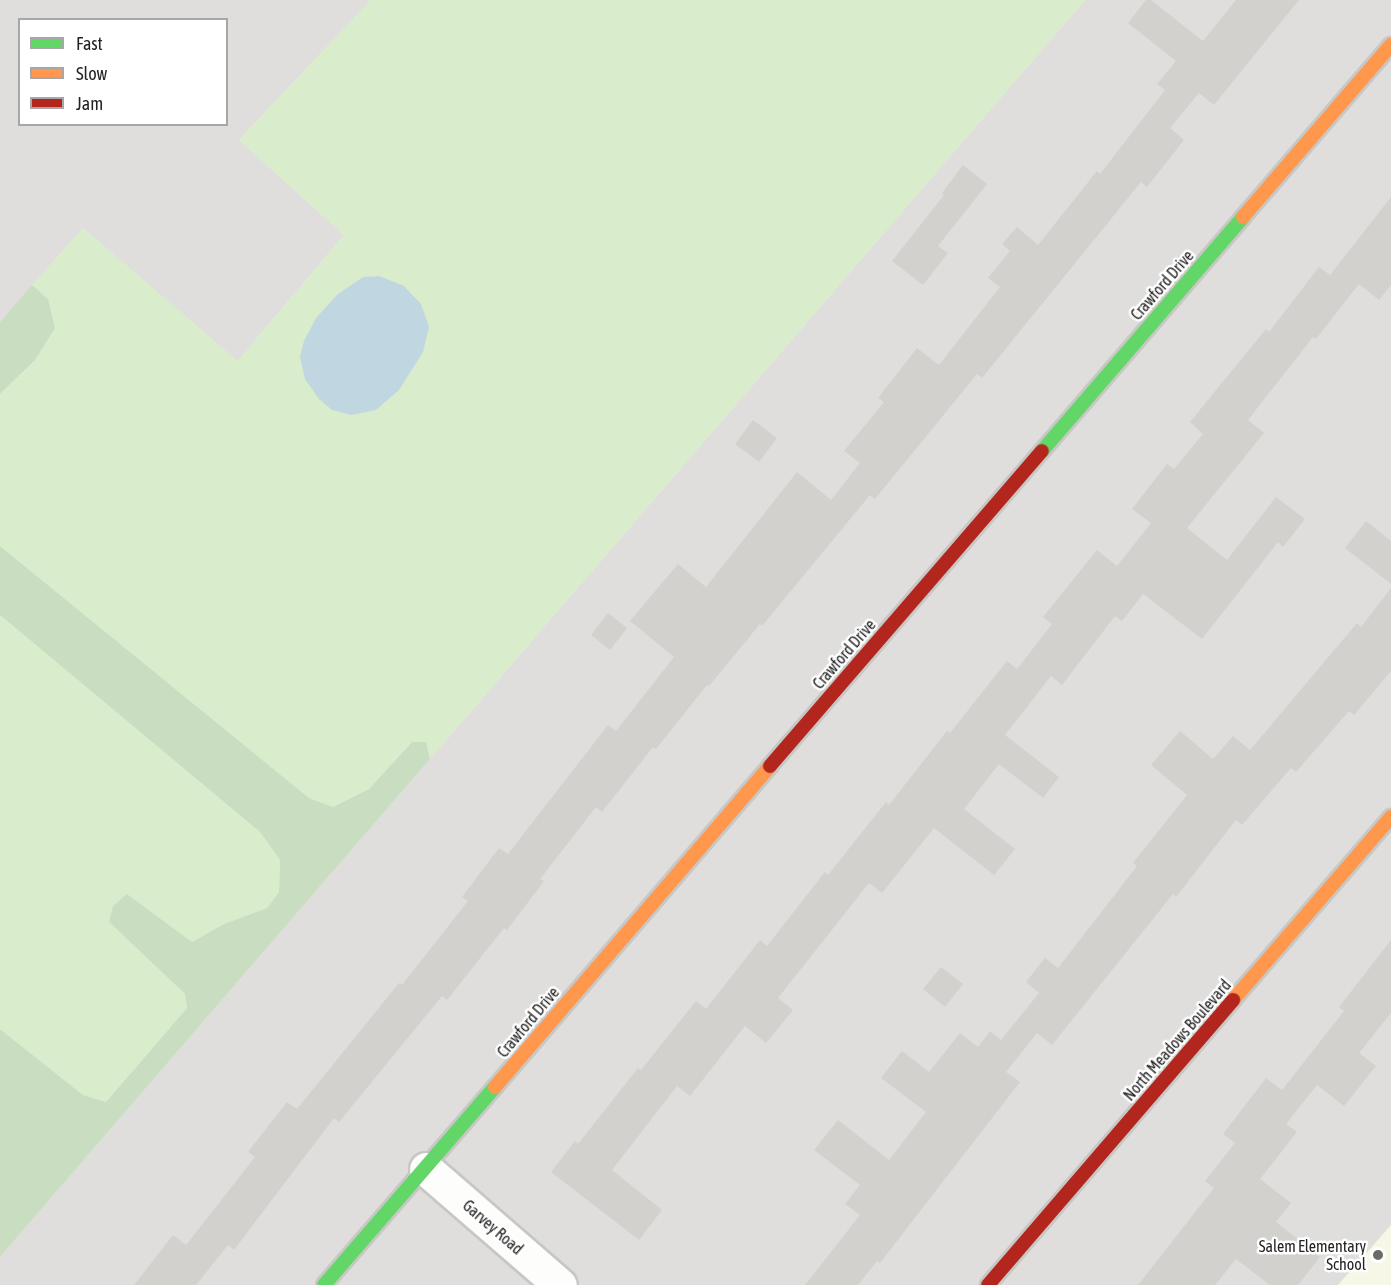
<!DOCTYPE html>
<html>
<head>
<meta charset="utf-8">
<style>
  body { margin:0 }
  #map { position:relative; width:1391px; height:1285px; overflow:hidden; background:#f0efeb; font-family:"Asap Condensed",sans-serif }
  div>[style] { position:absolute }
  .residential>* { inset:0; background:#dfdedc }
  .education>* { inset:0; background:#f7f7e8 }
  .grass>* { inset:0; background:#d9eccc }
  .forest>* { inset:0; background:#c9dec1 }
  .water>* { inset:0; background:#c0d7e1 }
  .building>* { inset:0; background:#d3d1ce }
  .roads { filter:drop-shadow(2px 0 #c7c7c5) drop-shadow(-2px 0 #c7c7c5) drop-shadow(0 2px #c7c7c5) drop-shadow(0 -2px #c7c7c5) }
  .street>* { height:33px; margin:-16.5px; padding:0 16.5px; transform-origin:16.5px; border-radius:16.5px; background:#fdfdfc }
  .fast>* { height:14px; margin:-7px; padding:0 7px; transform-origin:7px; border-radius:7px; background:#63d668 }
  .slow>* { height:14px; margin:-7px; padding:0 7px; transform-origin:7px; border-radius:7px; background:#ff974d }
  .jam>* { height:14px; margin:-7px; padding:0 7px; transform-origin:7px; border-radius:7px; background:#b3261e }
  .dots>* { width:16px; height:16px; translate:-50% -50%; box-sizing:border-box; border:3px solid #fff; border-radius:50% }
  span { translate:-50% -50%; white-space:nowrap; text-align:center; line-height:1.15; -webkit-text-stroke:5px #fff; paint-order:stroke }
  .street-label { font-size:16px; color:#222 }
  .poi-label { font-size:16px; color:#222 }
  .right { translate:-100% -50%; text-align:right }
  .legend { position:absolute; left:18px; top:18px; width:210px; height:108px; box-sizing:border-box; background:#fff; border:2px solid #a7a7a7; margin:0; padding:8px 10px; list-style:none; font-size:18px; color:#222 }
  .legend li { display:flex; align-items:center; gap:12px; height:30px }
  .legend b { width:30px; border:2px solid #a7a7a7 }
</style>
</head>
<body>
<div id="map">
  <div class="residential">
    <i style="clip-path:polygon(evenodd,0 0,371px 0,239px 140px,344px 235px,237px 362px,83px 228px,0 322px,0 0,20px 20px,226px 20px,226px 124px,20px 124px,20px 20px)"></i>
    <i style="clip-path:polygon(1085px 0,1391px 0,1391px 1285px,0 1285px,0 1257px)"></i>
  </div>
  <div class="education">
    <i style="clip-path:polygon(1391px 1225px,1391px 1285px,1338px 1285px)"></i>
  </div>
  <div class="grass">
    <i style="clip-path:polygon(371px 0,1085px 0,430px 759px,425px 742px,412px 742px,369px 789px,333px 807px,309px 798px,0 546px,0 394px,35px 360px,48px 299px,32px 285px,83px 228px,238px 361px,344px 235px,239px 140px)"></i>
    <i style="clip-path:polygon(0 615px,260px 832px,280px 860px,279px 892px,267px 908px,224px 924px,192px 942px,127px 894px,109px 922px,185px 994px,187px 1008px,106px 1102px,83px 1095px,0 1029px)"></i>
  </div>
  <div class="forest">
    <i style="clip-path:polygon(32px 285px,48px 299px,55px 328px,35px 360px,0 394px,0 322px)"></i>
    <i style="clip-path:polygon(0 546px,309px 798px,333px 807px,369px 789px,412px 742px,426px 742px,430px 759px,0 1257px,0 1029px,83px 1095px,106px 1102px,187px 1008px,185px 994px,109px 922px,113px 906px,127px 894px,192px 942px,224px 924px,267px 908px,279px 892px,280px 860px,260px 832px,0 615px)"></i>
  </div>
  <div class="water">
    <i style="clip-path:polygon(379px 276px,404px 286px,421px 304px,429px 327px,423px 352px,399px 390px,376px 410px,351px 415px,332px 410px,319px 399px,305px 379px,300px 357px,304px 341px,316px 318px,338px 294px,363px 277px)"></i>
  </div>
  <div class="building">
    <i style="clip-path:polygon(1146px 0,1151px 0,1203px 41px,1236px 0,1299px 0,1214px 105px,1199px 93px,1170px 128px,1184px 140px,1147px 187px,1141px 182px,982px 378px,977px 374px,875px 499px,870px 495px,762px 626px,760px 624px,709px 686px,707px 685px,656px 749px,653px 747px,602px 812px,596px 807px,540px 879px,544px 881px,507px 930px,504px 928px,447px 1000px,442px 996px,339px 1122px,334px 1118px,234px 1250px,228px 1245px,196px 1285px,134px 1285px,173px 1235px,186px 1245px,255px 1157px,248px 1152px,287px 1102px,297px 1109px,399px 983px,402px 985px,468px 901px,462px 897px,499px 848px,508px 854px,608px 725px,616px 731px,674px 657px,630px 621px,678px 564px,706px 587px,797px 472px,831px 500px,860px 463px,844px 451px,884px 402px,878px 398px,917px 348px,939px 365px,1000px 287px,988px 278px,1010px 251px,1002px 244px,1017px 227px,1038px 245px,1097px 171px,1100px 174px,1165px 90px,1157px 84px,1176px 61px,1128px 23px)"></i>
    <i style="clip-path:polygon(963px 165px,987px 184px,938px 246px,948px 253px,923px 285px,892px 261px,944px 195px,942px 193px)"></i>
    <i style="clip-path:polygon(1391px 197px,1391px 285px,1379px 300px,1359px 284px,1316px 339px,1313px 337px,1248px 420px,1264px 433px,1187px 528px,1227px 560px,1276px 497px,1305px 519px,1283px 547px,1278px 542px,1202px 639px,1143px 594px,1122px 621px,1115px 616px,1062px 685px,1051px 676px,1005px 735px,1059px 777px,1043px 798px,999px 764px,964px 809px,1015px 849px,994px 875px,934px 828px,882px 893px,869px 883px,778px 998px,793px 1010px,766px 1043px,745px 1026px,690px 1096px,677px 1086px,612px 1170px,662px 1210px,639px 1240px,551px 1172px,575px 1141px,578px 1144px,638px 1068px,641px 1070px,696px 1001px,706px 1009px,760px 940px,767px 946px,825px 872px,828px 875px,886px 802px,889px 805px,947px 731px,950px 733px,1007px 661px,1017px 669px,1052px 624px,1043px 617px,1097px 550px,1117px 566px,1151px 523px,1132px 509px,1167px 464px,1174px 469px,1203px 434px,1190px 422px,1266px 329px,1269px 332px,1319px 267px,1330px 275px)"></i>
    <i style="clip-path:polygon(753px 420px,777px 438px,759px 462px,735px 444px)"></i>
    <i style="clip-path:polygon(1366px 521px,1391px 541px,1391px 584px,1345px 548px)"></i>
    <i style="clip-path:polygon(1391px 588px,1391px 671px,1354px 715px,1349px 711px,1296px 772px,1291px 768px,1242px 825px,1236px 820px,1176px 897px,1173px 894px,1052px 1045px,1037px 1033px,1006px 1072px,1020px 1082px,880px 1263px,877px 1261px,858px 1285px,805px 1285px,860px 1215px,845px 1204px,860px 1185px,814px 1150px,838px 1120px,889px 1160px,926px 1112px,881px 1078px,902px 1051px,929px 1072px,960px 1033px,978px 1047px,990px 1031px,1001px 1040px,1039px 993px,1026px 982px,1045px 958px,1058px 968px,1137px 866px,1133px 863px,1187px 795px,1151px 765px,1180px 731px,1213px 759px,1233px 736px,1250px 750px,1357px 623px,1361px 627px)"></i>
    <i style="clip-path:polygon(608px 613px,627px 628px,610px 650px,591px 635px)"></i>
    <i style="clip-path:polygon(1391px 940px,1391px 1013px,1359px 1053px,1376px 1066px,1344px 1106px,1317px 1085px,1286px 1124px,1297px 1132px,1260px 1179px,1291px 1203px,1276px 1222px,1320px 1257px,1298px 1285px,1270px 1285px,1236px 1259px,1215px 1285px,1138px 1285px,1214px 1188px,1205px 1181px,1235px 1143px,1223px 1134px,1266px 1078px,1282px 1090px,1344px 1011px,1339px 1007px)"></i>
    <i style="clip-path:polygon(941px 967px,963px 984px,945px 1007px,923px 989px)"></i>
  </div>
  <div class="roads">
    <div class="street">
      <i style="left:426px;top:1169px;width:177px;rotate:40.9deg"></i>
    </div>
    <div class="fast">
      <i style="left:1042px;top:451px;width:308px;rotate:-49.3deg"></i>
      <i style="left:324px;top:1285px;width:262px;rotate:-49.2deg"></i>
    </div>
    <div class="slow">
      <i style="left:1243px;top:217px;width:227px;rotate:-49.3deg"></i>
      <i style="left:1233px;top:1000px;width:242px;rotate:-49.2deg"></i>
      <i style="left:495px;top:1087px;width:423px;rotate:-49.4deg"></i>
    </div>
    <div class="jam">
      <i style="left:770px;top:766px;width:416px;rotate:-49.2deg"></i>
      <i style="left:988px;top:1285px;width:376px;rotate:-49.3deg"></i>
    </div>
  </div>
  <div class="dots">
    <i style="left:1378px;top:1255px;background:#6a6a68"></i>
  </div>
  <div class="street-label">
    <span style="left:1162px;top:285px;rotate:-49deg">Crawford Drive</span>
    <span style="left:844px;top:654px;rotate:-49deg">Crawford Drive</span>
    <span style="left:528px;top:1022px;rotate:-50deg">Crawford Drive</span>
    <span style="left:1177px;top:1040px;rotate:-49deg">North Meadows Boulevard</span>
    <span style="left:493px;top:1227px;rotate:41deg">Garvey Road</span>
  </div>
  <div class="poi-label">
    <span class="right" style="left:1366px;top:1255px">Salem Elementary<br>School</span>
  </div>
  <ul class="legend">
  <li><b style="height:8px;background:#63d668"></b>Fast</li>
  <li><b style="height:8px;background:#ff974d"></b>Slow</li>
  <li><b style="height:8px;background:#b3261e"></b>Jam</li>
  </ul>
</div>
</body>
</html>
